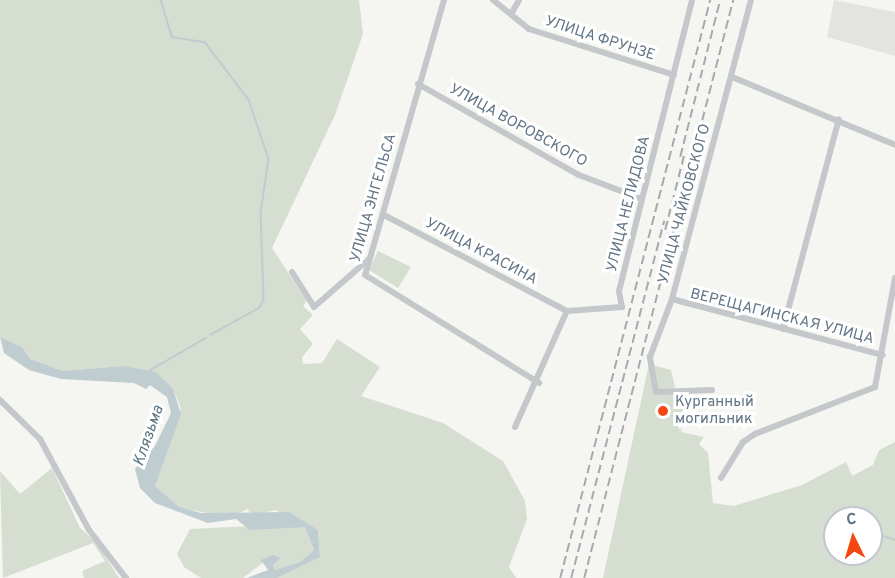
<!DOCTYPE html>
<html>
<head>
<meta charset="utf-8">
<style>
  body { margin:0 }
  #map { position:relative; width:895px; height:578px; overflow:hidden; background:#f5f5f1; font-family:Overpass,sans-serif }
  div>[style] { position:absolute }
  .built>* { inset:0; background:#e3e4e2 }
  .green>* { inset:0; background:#d6ded1 }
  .water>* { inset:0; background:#bfccd0 }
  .stream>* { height:1.5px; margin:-0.75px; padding:0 0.75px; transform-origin:0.75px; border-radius:0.75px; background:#bfccd0 }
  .minor>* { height:6px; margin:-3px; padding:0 3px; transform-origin:3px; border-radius:3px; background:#c4c8cb }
  .rail>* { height:1.5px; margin-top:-0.75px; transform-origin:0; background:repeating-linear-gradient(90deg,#a4aab0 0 9px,transparent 0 13.5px) }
  .dots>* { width:16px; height:16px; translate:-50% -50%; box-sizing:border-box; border:3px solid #fff; border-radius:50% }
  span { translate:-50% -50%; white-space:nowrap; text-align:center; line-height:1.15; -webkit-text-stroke:6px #fff; paint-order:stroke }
  .street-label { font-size:15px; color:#617585 }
  .poi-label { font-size:15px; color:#617585 }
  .left { translate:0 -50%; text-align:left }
  .water-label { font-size:16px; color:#5c7883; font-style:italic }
  .north { position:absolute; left:823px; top:506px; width:60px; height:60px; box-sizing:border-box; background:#fff; border:2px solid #c0c8ce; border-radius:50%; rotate:355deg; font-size:16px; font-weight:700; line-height:24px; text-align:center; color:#617585 }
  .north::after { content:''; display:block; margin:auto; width:21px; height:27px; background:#f54511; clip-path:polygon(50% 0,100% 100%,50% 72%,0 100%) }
</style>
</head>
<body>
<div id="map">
  <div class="built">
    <i style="clip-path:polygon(834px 0,895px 12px,895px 56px,827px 37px)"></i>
  </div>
  <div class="green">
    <i style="clip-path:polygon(0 0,359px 0,363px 34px,335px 115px,272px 248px,307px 301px,303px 306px,313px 315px,300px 329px,313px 344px,302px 357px,303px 364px,322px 363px,337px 339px,380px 367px,361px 396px,443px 423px,503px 461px,525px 501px,527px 519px,509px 567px,516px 578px,277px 578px,320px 557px,318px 530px,275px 510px,253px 516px,247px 509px,231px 517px,179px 508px,155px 486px,181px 408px,173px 389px,122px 366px,63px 371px,30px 359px,22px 347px,0 337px)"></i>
    <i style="clip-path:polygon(378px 251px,411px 267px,398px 288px,369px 270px)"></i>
    <i style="clip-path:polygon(evenodd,649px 364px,671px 370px,676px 392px,688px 398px,681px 432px,704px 437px,699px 444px,708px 453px,713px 503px,734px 506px,802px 485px,846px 462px,852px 476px,873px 465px,879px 450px,895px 442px,895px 578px,603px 578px,649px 364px,835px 518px,871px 518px,871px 554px,835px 554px,835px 518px)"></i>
    <i style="clip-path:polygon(52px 468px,80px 528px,97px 543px,119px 578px,84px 578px,82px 571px,105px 561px,93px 543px,3px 578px,0 471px,20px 494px)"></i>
    <i style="clip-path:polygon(293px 524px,305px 527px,314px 550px,301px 563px,275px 570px,273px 565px,281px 558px,273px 555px,243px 578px,201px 578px,184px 567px,177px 554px,190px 529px)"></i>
  </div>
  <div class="water">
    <i style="clip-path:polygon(0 337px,22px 347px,30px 359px,63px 371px,122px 366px,156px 372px,173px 389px,181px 414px,155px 486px,179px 507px,201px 513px,289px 512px,318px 530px,320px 557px,277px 578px,247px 578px,268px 570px,261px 560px,273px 555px,281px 558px,273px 565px,275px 570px,301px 562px,314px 550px,305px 527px,250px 530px,236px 519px,208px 523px,155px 503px,140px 488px,135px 469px,155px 446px,171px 413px,167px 397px,150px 385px,146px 389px,134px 383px,61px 379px,29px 370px,4px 353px)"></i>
  </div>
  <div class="stream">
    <i style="left:161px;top:0;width:39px;rotate:73deg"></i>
    <i style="left:172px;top:37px;width:33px;rotate:9deg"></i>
    <i style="left:205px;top:42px;width:73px;rotate:52.8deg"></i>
    <i style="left:249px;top:100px;width:62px;rotate:71.3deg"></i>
    <i style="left:269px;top:159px;width:55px;rotate:98.4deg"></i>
    <i style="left:261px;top:213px;width:86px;rotate:88deg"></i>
    <i style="left:264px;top:299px;width:10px;rotate:114deg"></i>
    <i style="left:260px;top:308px;width:56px;rotate:151.1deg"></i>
    <i style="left:149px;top:371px;width:66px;rotate:-30.1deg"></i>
    <i style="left:871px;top:532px;width:25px;rotate:18deg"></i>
  </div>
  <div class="minor">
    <i style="left:444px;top:0;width:286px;rotate:106deg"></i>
    <i style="left:365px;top:275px;width:205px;rotate:31.8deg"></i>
    <i style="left:493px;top:0;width:46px;rotate:38.9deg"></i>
    <i style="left:529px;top:29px;width:152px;rotate:17.6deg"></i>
    <i style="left:511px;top:14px;width:16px;rotate:-60deg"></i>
    <i style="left:732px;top:77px;width:177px;rotate:22.6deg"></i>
    <i style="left:418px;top:84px;width:185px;rotate:29.5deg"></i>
    <i style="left:579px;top:175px;width:67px;rotate:20.9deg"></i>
    <i style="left:384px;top:215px;width:207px;rotate:27.7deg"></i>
    <i style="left:292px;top:272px;width:41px;rotate:57.8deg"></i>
    <i style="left:314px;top:307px;width:73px;rotate:-41.1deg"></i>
    <i style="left:672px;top:299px;width:218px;rotate:14.9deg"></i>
    <i style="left:783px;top:329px;width:217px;rotate:-75.1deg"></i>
    <i style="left:712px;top:390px;width:56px;rotate:178deg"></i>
    <i style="left:656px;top:392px;width:36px;rotate:-100deg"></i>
    <i style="left:650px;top:357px;width:62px;rotate:-69.2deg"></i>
    <i style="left:672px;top:299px;width:309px;rotate:-75.2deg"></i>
    <i style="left:0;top:400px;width:56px;rotate:44.3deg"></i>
    <i style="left:40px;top:439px;width:103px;rotate:61.7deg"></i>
    <i style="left:89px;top:530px;width:61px;rotate:52.4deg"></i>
    <i style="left:515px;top:427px;width:127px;rotate:-65.9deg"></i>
    <i style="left:567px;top:311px;width:55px;rotate:-4.2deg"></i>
    <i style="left:622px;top:307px;width:16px;rotate:-101deg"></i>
    <i style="left:619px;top:291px;width:300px;rotate:-75.9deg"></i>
    <i style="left:721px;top:478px;width:42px;rotate:-58.6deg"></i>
    <i style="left:743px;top:442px;width:14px;rotate:-34deg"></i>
    <i style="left:755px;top:434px;width:129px;rotate:-21.4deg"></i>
    <i style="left:875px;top:387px;width:111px;rotate:-79.6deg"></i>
  </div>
  <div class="rail">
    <i style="left:680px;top:157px;width:162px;rotate:-75.7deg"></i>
    <i style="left:665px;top:230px;width:81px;rotate:-75.8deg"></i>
    <i style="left:560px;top:578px;width:597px;rotate:-75.45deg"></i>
    <i style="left:571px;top:578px;width:369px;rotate:-75.4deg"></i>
    <i style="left:584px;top:578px;width:597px;rotate:-75.54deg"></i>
  </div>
  <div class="dots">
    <i style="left:663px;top:411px;background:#f54511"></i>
  </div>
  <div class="street-label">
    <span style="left:600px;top:39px;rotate:18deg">УЛИЦА ФРУНЗЕ</span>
    <span style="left:518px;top:126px;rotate:29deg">УЛИЦА ВОРОВСКОГО</span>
    <span style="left:374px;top:198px;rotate:-74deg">УЛИЦА ЭНГЕЛЬСА</span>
    <span style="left:629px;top:204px;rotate:-76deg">УЛИЦА НЕЛИДОВА</span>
    <span style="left:685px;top:204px;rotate:-75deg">УЛИЦА ЧАЙКОВСКОГО</span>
    <span style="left:481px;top:252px;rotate:28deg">УЛИЦА КРАСИНА</span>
    <span style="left:782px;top:317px;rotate:14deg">ВЕРЕЩАГИНСКАЯ УЛИЦА</span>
  </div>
  <div class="poi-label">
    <span class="left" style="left:675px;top:411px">Курганный<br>могильник</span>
  </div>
  <div class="water-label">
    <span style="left:149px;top:436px;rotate:-71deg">Клязьма</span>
  </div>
  <div class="north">С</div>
</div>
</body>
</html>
